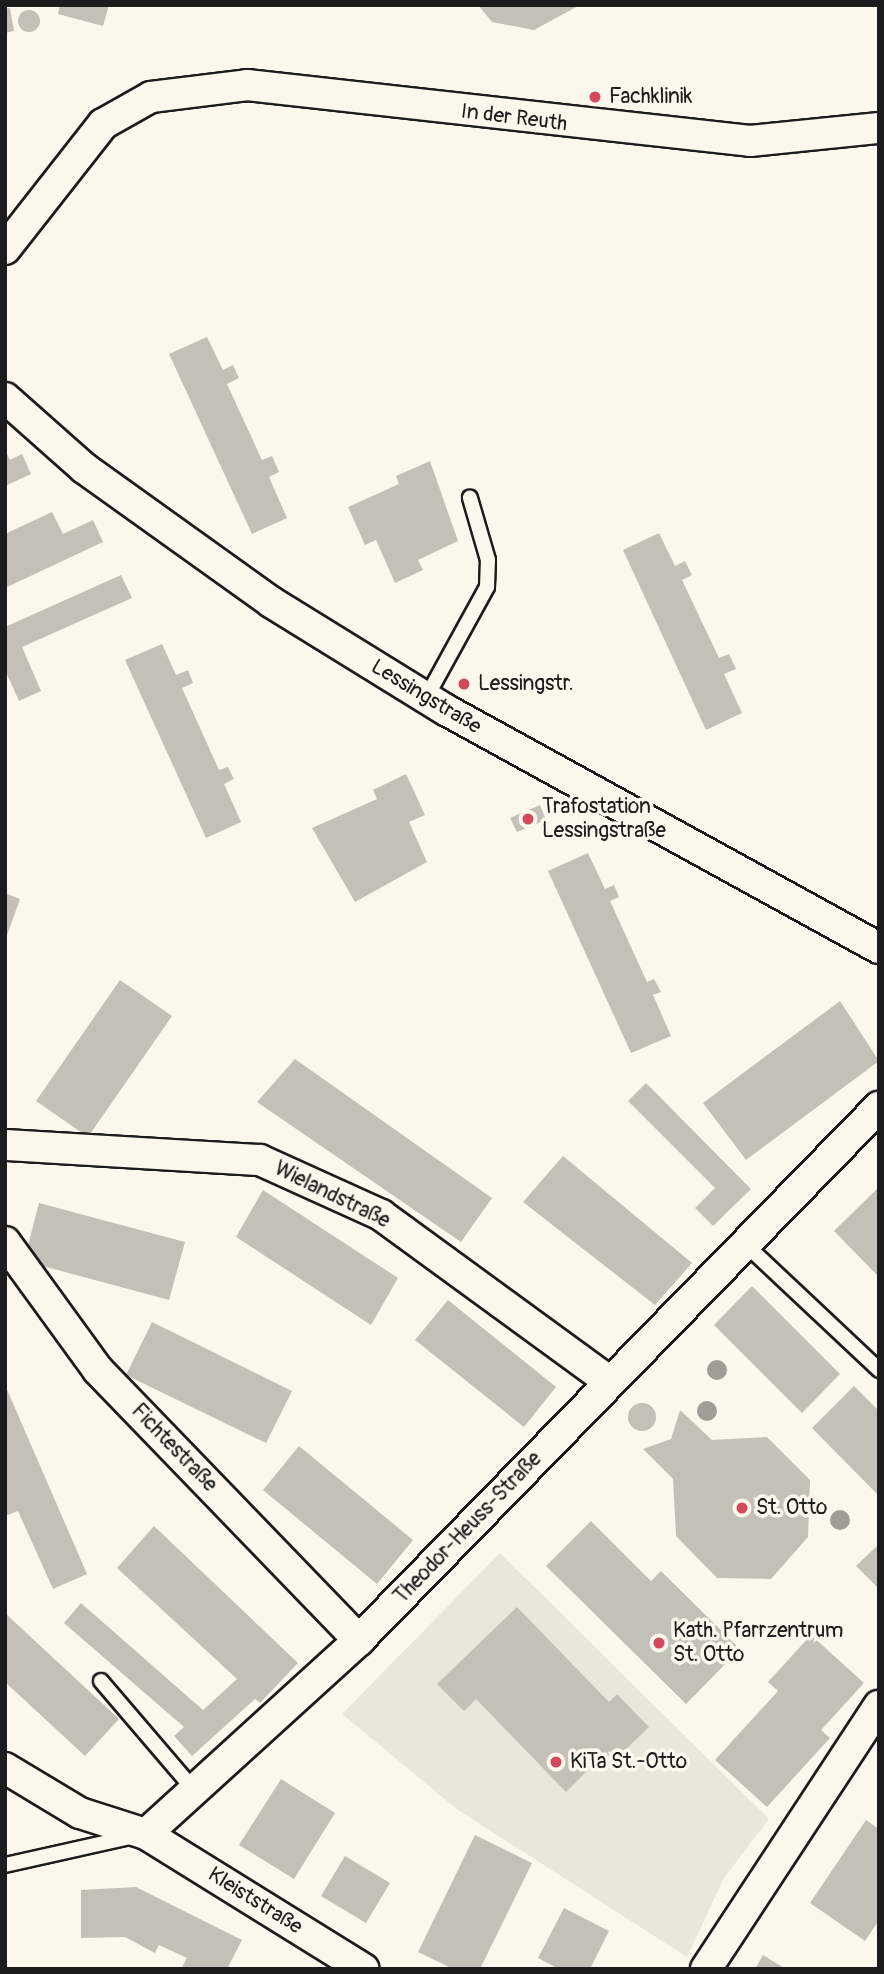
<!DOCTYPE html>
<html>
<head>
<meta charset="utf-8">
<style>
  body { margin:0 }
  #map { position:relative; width:884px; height:1974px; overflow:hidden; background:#fbf7ec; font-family:Pangolin,sans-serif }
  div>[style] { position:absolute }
  .built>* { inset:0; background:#eae6dc }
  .building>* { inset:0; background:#c3c0b8 }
  .round { border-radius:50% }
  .roads { filter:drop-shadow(2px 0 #1c1c1c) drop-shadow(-2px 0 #1c1c1c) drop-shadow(0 2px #1c1c1c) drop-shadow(0 -2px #1c1c1c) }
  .service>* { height:14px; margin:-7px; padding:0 7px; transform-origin:7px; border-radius:7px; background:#fbf7ec }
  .minor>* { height:30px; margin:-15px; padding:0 15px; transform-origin:15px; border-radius:15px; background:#fbf7ec }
  .trees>* { width:20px; height:20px; margin:-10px; border-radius:50%; background:#a09d97 }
  .dots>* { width:19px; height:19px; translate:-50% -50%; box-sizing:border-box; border:4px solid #fbf7ec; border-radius:50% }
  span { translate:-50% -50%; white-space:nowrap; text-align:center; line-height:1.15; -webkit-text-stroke:7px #fbf7ec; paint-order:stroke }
  .poi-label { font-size:21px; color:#1c1c1c }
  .left { translate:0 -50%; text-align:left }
  .street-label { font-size:21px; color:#1c1c1c }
  .frame { position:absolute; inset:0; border:7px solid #1c1c1c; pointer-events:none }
</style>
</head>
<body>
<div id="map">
  <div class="built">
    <i style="clip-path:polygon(500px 1553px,769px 1819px,724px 1878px,687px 1957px,458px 1810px,342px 1714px)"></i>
  </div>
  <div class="building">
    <i style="clip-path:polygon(60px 5px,109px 5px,103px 26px,58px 14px)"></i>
    <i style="clip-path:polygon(478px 5px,580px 5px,534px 30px,492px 22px)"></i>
    <i style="clip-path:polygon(10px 8px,14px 31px,5px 33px,5px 9px)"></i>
    <i class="round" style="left:18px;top:10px;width:22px;height:22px"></i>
    <i style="clip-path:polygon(207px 337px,223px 370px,233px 365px,239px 378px,227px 384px,262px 460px,272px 456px,279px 472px,269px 477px,287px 518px,252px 534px,169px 354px)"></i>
    <i style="clip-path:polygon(5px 450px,10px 460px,22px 454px,31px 474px,5px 486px)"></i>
    <i style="clip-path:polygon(430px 461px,458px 541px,418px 560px,423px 570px,395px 583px,376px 540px,365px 545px,348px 507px,399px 484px,396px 476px)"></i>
    <i style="clip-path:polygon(52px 512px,63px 534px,93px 520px,103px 542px,5px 588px,5px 534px)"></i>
    <i style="clip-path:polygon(659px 533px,675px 566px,685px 561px,692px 575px,682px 580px,719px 658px,729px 654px,736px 669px,724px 674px,742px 713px,706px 730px,623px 550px)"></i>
    <i style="clip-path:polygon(121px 575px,132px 598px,22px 647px,41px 691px,19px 701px,5px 670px,5px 627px)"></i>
    <i style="clip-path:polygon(162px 644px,176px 675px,188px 670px,193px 683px,182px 688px,219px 770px,228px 767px,234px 779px,224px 784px,241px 822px,206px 838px,125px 660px)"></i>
    <i style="clip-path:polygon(406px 774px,425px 815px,409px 822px,427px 862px,355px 902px,312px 828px,377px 799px,373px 790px)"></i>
    <i style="clip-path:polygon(540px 805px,546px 820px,517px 832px,510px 818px)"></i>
    <i style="clip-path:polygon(588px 853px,605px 889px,614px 885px,619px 897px,610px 901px,647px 982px,654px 979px,661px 992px,653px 995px,671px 1036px,631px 1053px,548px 871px)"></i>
    <i style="clip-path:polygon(5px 893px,20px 899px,6px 938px,5px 938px)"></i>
    <i style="clip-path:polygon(120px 980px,172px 1016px,88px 1137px,36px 1101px)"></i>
    <i style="clip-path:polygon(840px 1001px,879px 1061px,746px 1160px,703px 1103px)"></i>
    <i style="clip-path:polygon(295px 1059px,492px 1198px,461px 1242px,257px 1102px)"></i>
    <i style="clip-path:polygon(646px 1083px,751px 1189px,713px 1226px,695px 1208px,715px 1188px,628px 1101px)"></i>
    <i style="clip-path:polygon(563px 1156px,692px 1263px,655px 1305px,523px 1202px)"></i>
    <i style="clip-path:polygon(879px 1187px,879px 1277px,834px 1231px)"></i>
    <i style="clip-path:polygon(263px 1190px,398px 1278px,371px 1325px,236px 1237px)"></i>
    <i style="clip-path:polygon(39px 1203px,185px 1242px,169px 1300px,24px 1261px)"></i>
    <i style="clip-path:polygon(752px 1286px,840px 1374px,802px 1413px,714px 1325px)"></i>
    <i style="clip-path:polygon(448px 1300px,556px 1387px,524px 1427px,415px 1340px)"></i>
    <i style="clip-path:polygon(152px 1322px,292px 1391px,266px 1443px,126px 1375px)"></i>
    <i style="clip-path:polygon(5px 1385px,87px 1574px,53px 1589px,18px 1511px,5px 1516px)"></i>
    <i style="clip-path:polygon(854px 1386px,879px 1411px,879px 1496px,812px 1428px)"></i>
    <i class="round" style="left:628px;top:1403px;width:28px;height:28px"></i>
    <i style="clip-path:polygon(680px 1410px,712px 1440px,767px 1437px,810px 1480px,808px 1537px,771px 1579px,717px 1578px,676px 1536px,673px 1479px,643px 1449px,671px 1439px)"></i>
    <i style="clip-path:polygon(299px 1446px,413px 1540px,377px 1584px,263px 1490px)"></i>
    <i style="clip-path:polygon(591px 1521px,651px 1581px,661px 1571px,740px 1649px,686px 1704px,546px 1566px)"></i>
    <i style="clip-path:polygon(154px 1526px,298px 1663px,260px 1703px,255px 1699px,192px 1756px,174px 1736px,184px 1727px,64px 1623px,81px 1603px,203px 1710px,237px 1679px,117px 1568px)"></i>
    <i style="clip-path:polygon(879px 1544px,879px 1589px,856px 1566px)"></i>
    <i style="clip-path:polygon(517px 1607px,609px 1702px,617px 1694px,649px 1727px,614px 1761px,606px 1752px,566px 1792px,476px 1699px,464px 1711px,437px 1684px)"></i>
    <i style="clip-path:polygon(5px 1613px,119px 1719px,85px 1756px,5px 1682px)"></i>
    <i style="clip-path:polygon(811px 1635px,864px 1683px,821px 1730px,830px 1738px,767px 1807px,715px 1760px,778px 1691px,768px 1682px)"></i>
    <i style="clip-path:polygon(281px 1779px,335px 1813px,294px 1879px,239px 1845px)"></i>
    <i style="clip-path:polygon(866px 1820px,879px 1829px,879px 1920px,865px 1941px,810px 1903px)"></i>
    <i style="clip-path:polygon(475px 1835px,532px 1863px,480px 1969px,453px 1969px,418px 1952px)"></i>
    <i style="clip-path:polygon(345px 1856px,390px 1883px,366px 1923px,321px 1896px)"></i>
    <i style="clip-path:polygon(136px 1887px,242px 1940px,227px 1969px,181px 1969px,187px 1958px,159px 1945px,155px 1953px,125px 1937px,81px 1938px,81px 1890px)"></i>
    <i style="clip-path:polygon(564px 1908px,609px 1931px,590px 1969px,559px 1969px,538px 1958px)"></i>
    <i style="clip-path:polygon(763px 1955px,786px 1969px,755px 1969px)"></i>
  </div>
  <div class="roads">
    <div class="service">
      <i style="left:426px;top:698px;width:127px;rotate:-61.2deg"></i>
      <i style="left:487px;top:587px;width:27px;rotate:-88deg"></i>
      <i style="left:488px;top:560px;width:65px;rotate:-106.2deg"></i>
      <i style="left:745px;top:1244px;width:184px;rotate:43.2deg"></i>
      <i style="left:101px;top:1681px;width:143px;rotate:49.5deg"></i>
      <i style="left:5px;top:1865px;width:133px;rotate:-12.6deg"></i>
    </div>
    <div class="minor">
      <i style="left:5px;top:249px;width:159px;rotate:-51.9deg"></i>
      <i style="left:103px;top:124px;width:55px;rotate:-29.4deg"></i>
      <i style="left:151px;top:97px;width:97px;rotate:-7.1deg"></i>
      <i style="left:247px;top:85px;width:506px;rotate:6.35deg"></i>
      <i style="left:750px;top:141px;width:130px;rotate:-5.8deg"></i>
      <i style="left:5px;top:398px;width:106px;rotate:41.5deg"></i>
      <i style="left:84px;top:468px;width:230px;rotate:35.6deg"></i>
      <i style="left:271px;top:602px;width:206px;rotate:31.7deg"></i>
      <i style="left:446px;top:710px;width:494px;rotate:28.8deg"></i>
      <i style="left:5px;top:1145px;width:255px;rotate:3.4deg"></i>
      <i style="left:260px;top:1160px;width:133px;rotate:24.4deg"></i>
      <i style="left:381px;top:1215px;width:283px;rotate:36.1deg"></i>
      <i style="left:5px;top:1242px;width:158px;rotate:54deg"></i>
      <i style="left:98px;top:1370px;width:376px;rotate:46deg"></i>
      <i style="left:5px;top:1768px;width:87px;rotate:31deg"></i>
      <i style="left:80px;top:1813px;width:69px;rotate:17.7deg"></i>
      <i style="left:146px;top:1834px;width:256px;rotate:31.8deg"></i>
      <i style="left:146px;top:1834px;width:288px;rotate:-42.3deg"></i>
      <i style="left:359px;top:1640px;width:745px;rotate:-45.71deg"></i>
      <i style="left:706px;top:1969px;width:315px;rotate:-56.7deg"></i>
    </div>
  </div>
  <div class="trees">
    <i style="left:717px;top:1370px"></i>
    <i style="left:707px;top:1411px"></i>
    <i style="left:840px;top:1520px"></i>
  </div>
  <div class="dots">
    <i style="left:595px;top:97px;background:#d1495b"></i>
    <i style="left:464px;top:684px;background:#d1495b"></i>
    <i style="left:528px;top:819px;background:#d1495b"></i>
    <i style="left:742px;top:1508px;background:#d1495b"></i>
    <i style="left:659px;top:1643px;background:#d1495b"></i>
    <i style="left:556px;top:1762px;background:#d1495b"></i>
  </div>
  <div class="poi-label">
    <span class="left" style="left:609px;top:97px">Fachklinik</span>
    <span class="left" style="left:478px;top:684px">Lessingstr.</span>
    <span class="left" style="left:542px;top:819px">Trafostation<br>Lessingstraße</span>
    <span class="left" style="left:756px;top:1508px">St. Otto</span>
    <span class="left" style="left:673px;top:1643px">Kath. Pfarrzentrum<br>St. Otto</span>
    <span class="left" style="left:570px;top:1762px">KiTa St.-Otto</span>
  </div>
  <div class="street-label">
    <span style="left:514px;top:118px;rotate:7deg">In der Reuth</span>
    <span style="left:426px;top:697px;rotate:31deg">Lessingstraße</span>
    <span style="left:332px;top:1195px;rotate:26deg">Wielandstraße</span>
    <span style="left:174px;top:1448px;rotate:46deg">Fichtestraße</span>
    <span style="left:468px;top:1528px;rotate:-46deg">Theodor-Heuss-Straße</span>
    <span style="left:255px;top:1901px;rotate:32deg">Kleiststraße</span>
  </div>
  <div class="frame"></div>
</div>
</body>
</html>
